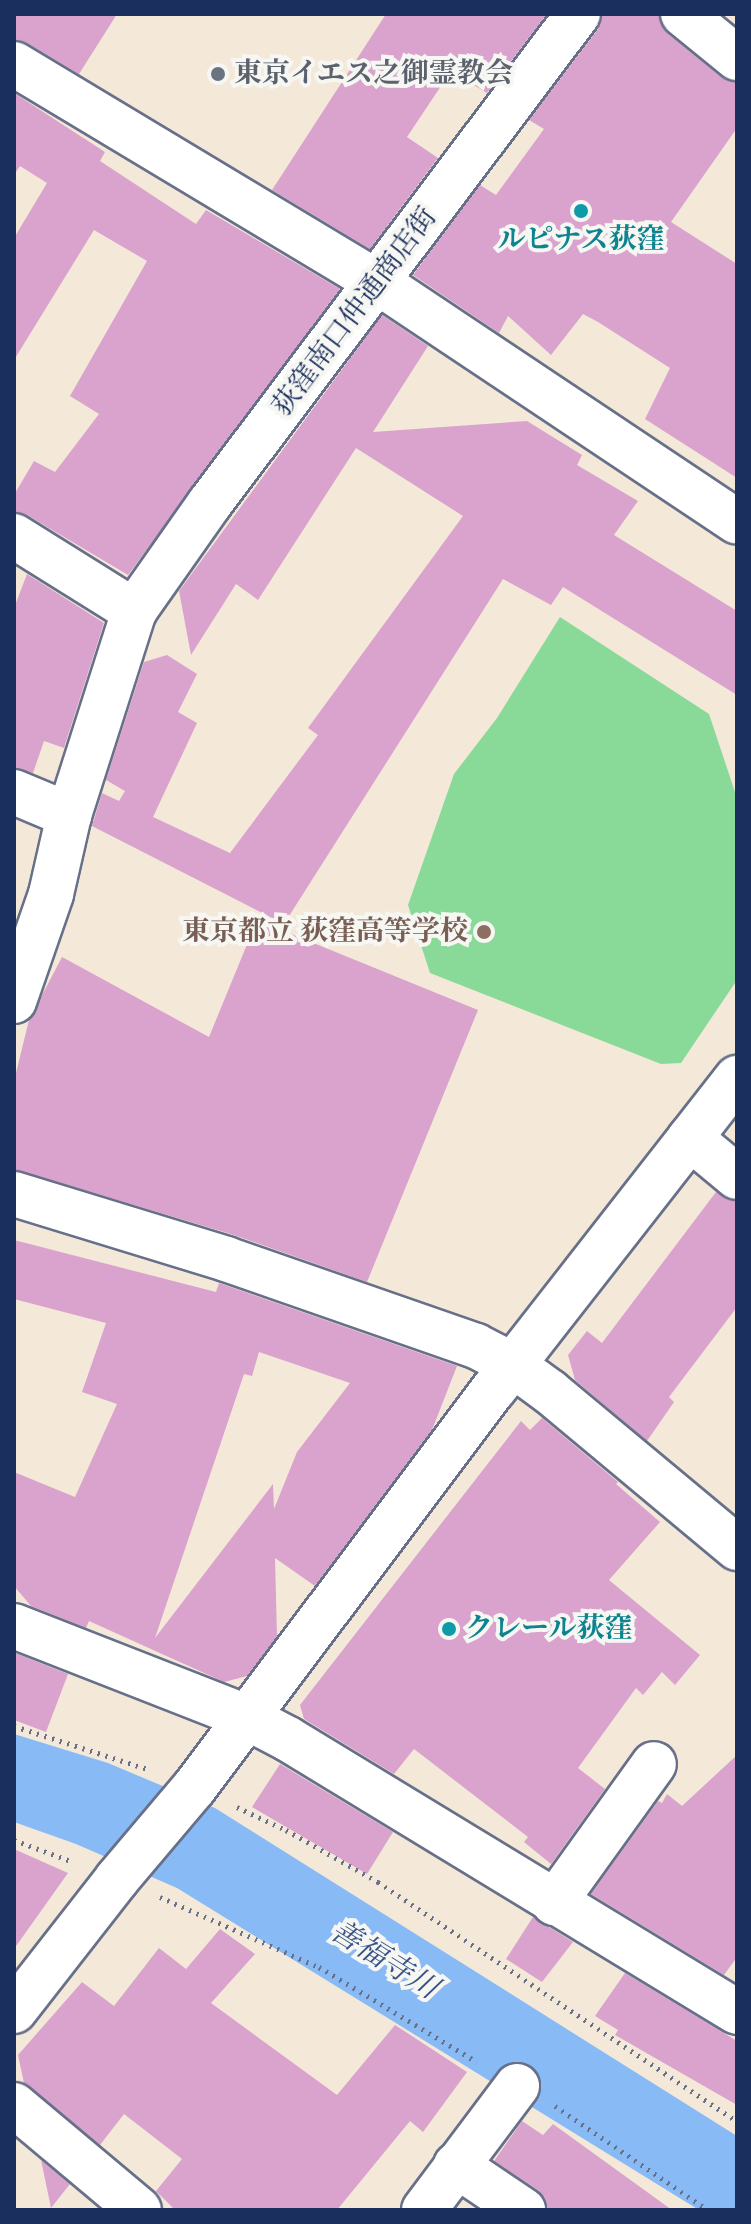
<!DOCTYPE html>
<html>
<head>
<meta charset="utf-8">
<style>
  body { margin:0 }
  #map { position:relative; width:751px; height:2224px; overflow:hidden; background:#f4e9d8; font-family:"IM FELL Double Pica","Noto Serif JP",serif }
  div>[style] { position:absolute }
  .green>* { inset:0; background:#89d999 }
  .water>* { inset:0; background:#88baf5 }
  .building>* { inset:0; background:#d9a3ce }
  .path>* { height:5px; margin-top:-2.5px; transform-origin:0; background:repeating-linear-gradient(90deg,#677089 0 2px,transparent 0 8px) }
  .roads { filter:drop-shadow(2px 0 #677089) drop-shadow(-2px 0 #677089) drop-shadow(0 2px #677089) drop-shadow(0 -2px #677089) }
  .minor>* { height:44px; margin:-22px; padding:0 22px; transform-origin:22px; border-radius:22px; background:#fff }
  .dots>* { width:22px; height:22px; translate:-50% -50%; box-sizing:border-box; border:4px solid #f6f6f2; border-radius:50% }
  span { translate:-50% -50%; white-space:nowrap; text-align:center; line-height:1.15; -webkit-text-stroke:8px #f6f6f2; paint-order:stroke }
  .worship-label { font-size:28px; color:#5b616d; font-weight:700 }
  .left { translate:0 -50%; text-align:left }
  .culture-label { font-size:28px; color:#0d838f; font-weight:700 }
  .street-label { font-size:28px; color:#1b2f5e }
  .education-label { font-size:28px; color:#785e54; font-weight:700 }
  .right { translate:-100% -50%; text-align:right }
  .water-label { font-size:30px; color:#365284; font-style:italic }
  .frame { position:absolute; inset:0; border:16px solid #1b2f5e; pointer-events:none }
</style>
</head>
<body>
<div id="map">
  <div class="green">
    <i style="clip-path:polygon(560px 617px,709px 714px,737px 798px,737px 980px,681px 1063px,661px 1064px,430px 973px,408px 905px,454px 774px,497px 718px)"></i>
  </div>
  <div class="water">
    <i style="clip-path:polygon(14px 1734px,108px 1763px,215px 1808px,737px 2136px,737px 2210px,699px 2210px,177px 1888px,76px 1844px,14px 1822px)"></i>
  </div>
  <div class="building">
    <i style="clip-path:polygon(14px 14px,117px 14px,79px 74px,27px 43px,14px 39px)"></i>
    <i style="clip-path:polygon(386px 14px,547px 14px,487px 93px,451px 71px,407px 137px,438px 158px,370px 249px,272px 190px)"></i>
    <i style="clip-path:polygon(602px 14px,659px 14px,667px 33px,721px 77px,737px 82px,737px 128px,671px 222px,737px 264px,737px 478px,645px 419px,670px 368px,598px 322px,583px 314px,551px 355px,508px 316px,499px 333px,413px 275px,480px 185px,496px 195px,544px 129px,529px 120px,598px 29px)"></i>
    <i style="clip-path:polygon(14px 93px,105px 152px,100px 161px,196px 224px,206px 210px,340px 289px,128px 575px,27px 515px,14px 511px,14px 495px,34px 461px,55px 472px,99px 414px,70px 396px,147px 261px,94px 230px,14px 360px,14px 238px,47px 183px,20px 166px,14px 175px)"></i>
    <i style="clip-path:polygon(382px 315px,428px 346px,373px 432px,527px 421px,582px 455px,577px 465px,638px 501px,614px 535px,737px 611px,737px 695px,563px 587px,551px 605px,503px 579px,284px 924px,92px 826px,102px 793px,119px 801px,125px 791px,106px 780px,144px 662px,167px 655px,197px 674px,178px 712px,197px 723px,153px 817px,230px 853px,318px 735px,308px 728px,463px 516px,356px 448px,258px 600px,236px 584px,191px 655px,179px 591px)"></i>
    <i style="clip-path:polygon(27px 574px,104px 623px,64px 748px,44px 741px,33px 773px,14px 768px,14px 608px)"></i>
    <i style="clip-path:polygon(257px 920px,478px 1010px,367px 1282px,234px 1235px,14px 1169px,14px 1081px,29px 1020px,62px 957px,209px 1037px)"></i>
    <i style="clip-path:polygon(716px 1192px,737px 1201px,737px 1307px,669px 1397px,674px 1402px,647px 1441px,575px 1380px,568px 1355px,587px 1331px,602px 1343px)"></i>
    <i style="clip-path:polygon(evenodd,14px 1240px,216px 1292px,219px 1283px,457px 1366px,432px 1430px,315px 1586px,275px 1558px,277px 1637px,247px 1676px,224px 1682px,89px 1621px,86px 1628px,31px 1606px,14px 1586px,14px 1472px,75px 1497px,117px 1404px,82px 1392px,106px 1323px,14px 1299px,14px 1240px,259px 1352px,350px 1383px,297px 1452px,274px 1509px,273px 1484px,155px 1638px,244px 1374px,252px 1376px,259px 1352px)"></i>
    <i style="clip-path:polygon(542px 1418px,618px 1482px,616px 1484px,660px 1522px,609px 1580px,700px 1655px,675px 1685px,662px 1672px,643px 1695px,636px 1688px,578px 1768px,605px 1789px,551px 1864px,524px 1842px,528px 1837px,414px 1749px,394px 1774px,304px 1719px,300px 1705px,521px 1421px,530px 1430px)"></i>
    <i style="clip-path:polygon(15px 1653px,68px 1674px,46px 1732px,14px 1720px)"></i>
    <i style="clip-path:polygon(737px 1755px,737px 1957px,724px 1975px,591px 1894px,658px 1801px,662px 1803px,667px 1794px,682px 1806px)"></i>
    <i style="clip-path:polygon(280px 1764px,393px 1832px,367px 1874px,252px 1807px)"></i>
    <i style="clip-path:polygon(14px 1849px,68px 1873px,14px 1949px)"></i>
    <i style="clip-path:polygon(533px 1917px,573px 1942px,542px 1982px,506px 1959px)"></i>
    <i style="clip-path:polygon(220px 1929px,255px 1954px,211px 2003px,337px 2095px,395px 2025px,467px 2072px,423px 2132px,410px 2121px,337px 2210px,175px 2210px,156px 2191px,182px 2159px,124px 2114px,100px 2145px,24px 2083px,18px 2055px,82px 1982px,114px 2006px,159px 1948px,186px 1969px)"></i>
    <i style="clip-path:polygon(625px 1973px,737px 2041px,737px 2105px,615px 2035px,618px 2030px,595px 2016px)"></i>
    <i style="clip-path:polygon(522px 2121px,543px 2135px,553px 2124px,672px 2210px,548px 2210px,545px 2198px,538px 2190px,494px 2161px)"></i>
    <i style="clip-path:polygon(41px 2160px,70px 2184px,51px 2208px)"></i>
  </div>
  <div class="path">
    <i style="left:14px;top:1726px;width:143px;rotate:17.9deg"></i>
    <i style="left:237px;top:1807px;width:54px;rotate:25.1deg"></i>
    <i style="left:286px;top:1830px;width:106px;rotate:29.5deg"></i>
    <i style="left:378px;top:1882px;width:431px;rotate:33.7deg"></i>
    <i style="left:14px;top:1840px;width:63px;rotate:20.4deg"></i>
    <i style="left:160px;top:1897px;width:174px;rotate:23.8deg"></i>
    <i style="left:319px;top:1967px;width:184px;rotate:31deg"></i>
    <i style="left:555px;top:2106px;width:185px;rotate:34.2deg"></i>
  </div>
  <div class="roads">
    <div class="minor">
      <i style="left:683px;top:14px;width:70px;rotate:39.2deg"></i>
      <i style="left:14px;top:64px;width:426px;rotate:31deg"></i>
      <i style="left:379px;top:283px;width:430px;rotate:33.7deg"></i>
      <i style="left:14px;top:536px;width:142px;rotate:32deg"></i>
      <i style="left:14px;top:792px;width:60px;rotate:22.7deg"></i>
      <i style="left:14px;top:1001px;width:113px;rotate:-70.9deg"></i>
      <i style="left:51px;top:894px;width:81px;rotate:-77.2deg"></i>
      <i style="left:69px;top:815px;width:214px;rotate:-72.3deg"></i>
      <i style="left:134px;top:611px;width:132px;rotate:-54.9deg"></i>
      <i style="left:210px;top:503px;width:612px;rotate:-53.04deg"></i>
      <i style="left:690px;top:1138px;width:61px;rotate:39.7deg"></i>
      <i style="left:14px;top:1194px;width:222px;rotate:17deg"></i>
      <i style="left:226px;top:1259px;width:265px;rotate:19.2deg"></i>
      <i style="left:476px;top:1346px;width:42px;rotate:27.2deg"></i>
      <i style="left:513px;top:1365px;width:46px;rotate:36.1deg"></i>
      <i style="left:550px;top:1392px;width:244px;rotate:39.8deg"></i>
      <i style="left:14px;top:1626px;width:249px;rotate:21.4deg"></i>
      <i style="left:246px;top:1717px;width:47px;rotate:27.6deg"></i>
      <i style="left:288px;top:1739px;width:525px;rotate:31.3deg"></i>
      <i style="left:554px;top:1903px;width:171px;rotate:-54.3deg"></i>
      <i style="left:14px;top:2011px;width:167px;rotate:-52deg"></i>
      <i style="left:117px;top:1879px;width:119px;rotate:-49.8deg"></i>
      <i style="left:194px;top:1788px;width:499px;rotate:-53.1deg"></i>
      <i style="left:494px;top:1389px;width:395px;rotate:-52deg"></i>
      <i style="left:14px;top:2105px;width:163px;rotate:40deg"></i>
      <i style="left:456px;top:2165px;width:81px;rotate:33.9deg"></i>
      <i style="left:424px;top:2210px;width:155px;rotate:-53.1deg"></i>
    </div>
  </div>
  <div class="dots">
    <i style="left:218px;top:74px;background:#6b7280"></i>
    <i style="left:581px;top:211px;background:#0f9aa8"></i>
    <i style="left:484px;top:932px;background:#8d6e63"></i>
    <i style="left:449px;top:1629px;background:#0f9aa8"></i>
  </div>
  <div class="worship-label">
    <span class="left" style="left:234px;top:74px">東京イエス之御霊教会</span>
  </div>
  <div class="culture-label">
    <span style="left:581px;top:240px">ルピナス荻窪</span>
    <span class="left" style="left:465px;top:1629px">クレール荻窪</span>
  </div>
  <div class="street-label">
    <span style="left:355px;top:312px;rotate:-53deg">荻窪南口仲通商店街</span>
  </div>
  <div class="education-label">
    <span class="right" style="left:468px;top:932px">東京都立 荻窪高等学校</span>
  </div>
  <div class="water-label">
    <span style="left:384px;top:1960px;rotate:32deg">善福寺川</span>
  </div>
  <div class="frame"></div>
</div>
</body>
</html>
